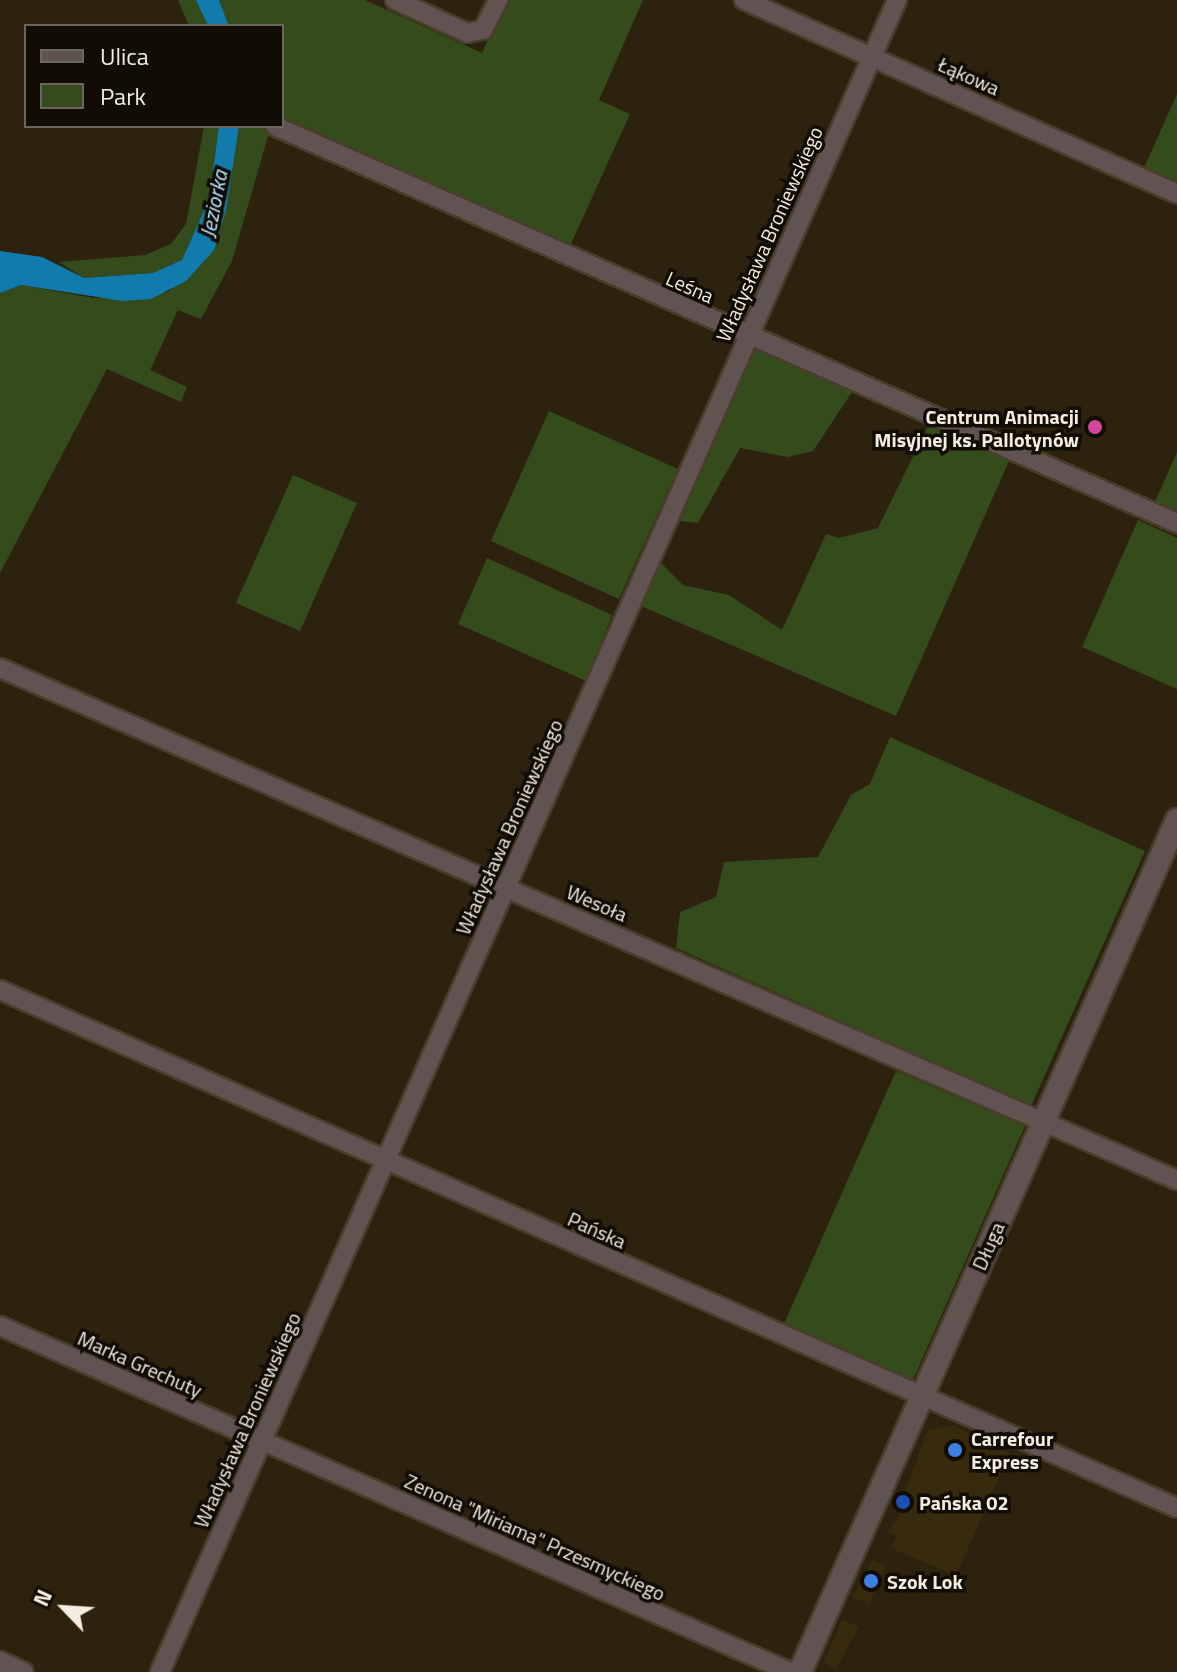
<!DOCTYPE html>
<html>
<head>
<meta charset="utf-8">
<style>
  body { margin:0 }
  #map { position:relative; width:1177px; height:1672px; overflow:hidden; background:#2d220d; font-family:"Titillium Web",sans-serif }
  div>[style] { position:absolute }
  .built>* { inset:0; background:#382a0d }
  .green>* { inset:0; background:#344c1b }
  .water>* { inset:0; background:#117bad }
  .roads { filter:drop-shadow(2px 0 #493e2b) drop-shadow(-2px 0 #493e2b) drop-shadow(0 2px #493e2b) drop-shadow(0 -2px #493e2b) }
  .minor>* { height:18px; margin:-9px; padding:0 9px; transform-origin:9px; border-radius:9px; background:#605352 }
  .tertiary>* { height:22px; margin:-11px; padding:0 11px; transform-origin:11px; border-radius:11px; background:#605352 }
  .dots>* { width:22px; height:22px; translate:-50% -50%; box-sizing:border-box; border:4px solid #110d05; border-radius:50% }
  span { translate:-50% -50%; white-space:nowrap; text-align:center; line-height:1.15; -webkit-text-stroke:7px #110d05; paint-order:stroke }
  .street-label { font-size:20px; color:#f4ede0 }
  .poi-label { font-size:20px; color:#f4ede0; font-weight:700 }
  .right { translate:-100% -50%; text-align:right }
  .left { translate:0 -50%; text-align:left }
  .water-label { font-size:22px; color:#b5e0fb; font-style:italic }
  .legend { position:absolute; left:24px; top:24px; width:260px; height:104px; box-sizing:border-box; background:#110d05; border:2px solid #6c675d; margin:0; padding:10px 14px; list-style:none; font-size:24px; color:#f4ede0 }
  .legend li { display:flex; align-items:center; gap:16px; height:40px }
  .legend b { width:40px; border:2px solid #6c675d }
  .north { position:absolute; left:24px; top:1568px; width:80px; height:80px; -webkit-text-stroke:6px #110d05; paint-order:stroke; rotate:295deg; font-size:22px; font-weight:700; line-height:32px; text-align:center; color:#f4ede0 }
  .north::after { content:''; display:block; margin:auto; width:28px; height:36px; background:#f4ede0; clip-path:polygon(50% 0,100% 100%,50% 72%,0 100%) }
</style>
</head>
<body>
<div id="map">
  <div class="built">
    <i style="clip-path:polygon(954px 1425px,1010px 1453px,956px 1576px,891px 1548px,897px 1536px,888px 1532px,910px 1498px,904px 1494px,928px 1430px)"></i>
    <i style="clip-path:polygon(872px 1560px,886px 1566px,869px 1604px,852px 1597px)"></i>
    <i style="clip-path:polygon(842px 1620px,859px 1627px,836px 1669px,823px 1663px)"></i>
  </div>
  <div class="green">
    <i style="clip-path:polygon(178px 0,196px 0,208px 26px,189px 26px)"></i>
    <i style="clip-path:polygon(219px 0,365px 0,482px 53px,506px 0,643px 0,599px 100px,630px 114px,570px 246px,302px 125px,291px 146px,268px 136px,232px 261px,201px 319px,178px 310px,150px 370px,187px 387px,181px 402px,107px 369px,0 573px,0 293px,21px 285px,94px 298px,168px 292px,214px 250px,239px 126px,282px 126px,282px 26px,229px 26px)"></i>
    <i style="clip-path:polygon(1177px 94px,1177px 182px,1144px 168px)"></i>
    <i style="clip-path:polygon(204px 126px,219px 126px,209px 199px,182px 260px,153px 273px,84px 278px,59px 262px,145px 255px,171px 244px,186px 224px)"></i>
    <i style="clip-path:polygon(755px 349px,852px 392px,813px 451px,788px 457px,740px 448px,698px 523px,679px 521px)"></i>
    <i style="clip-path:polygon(549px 411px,678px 469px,619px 599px,491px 541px)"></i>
    <i style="clip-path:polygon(928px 426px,1009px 461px,896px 716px,641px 606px,660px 562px,683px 585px,729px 595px,782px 630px,826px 534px,839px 538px,878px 528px)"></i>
    <i style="clip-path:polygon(1177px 452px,1177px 512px,1155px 502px)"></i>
    <i style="clip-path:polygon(293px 475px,357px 503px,300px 631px,236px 603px)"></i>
    <i style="clip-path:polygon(1138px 520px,1177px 538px,1177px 689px,1082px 647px)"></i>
    <i style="clip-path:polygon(487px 558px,612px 615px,586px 681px,458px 624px)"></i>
    <i style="clip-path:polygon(890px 737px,1145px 851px,1031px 1106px,676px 948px,680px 912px,716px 897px,724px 862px,818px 857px,851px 795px,870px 784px)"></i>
    <i style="clip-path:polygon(896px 1071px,1025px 1126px,912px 1382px,784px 1324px)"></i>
  </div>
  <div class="water">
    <i style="clip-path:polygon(196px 0,219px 0,229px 26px,208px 26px)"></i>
    <i style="clip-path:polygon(219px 126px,239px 126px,226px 210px,214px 250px,186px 281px,151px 299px,123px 301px,21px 285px,0 293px,0 251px,42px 257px,84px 278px,153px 273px,182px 260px,209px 199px)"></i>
  </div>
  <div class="roads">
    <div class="minor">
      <i style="left:395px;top:0;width:79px;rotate:24.6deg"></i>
      <i style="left:467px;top:33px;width:16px;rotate:-11deg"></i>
      <i style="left:483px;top:30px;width:34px;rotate:-63deg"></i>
      <i style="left:744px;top:0;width:474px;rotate:24.1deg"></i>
      <i style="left:275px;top:126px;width:986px;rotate:23.76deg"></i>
      <i style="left:0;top:668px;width:1284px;rotate:23.51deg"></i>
      <i style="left:0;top:990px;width:1286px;rotate:23.75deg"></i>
      <i style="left:0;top:1326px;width:862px;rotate:23.65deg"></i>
      <i style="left:0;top:1661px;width:26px;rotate:25deg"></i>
      <i style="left:160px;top:1672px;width:1827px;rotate:-66.21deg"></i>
    </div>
    <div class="tertiary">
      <i style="left:800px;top:1672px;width:932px;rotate:-66.13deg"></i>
    </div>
  </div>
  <div class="dots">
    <i style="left:1095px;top:427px;background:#d1479c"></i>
    <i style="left:955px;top:1450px;background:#3f7fe0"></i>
    <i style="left:903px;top:1502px;background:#1a4fb4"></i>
    <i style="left:871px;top:1581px;background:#3f7fe0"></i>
  </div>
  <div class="street-label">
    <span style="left:969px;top:76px;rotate:24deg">Łąkowa</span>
    <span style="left:769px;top:234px;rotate:-66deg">Władysława Broniewskiego</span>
    <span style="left:690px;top:287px;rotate:24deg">Leśna</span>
    <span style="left:509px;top:827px;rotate:-66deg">Władysława Broniewskiego</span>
    <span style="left:597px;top:903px;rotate:23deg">Wesoła</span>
    <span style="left:597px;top:1230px;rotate:24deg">Pańska</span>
    <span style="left:988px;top:1246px;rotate:-66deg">Długa</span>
    <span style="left:140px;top:1364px;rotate:24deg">Marka Grechuty</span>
    <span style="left:247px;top:1420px;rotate:-66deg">Władysława Broniewskiego</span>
    <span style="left:535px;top:1537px;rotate:24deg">Zenona "Miriama" Przesmyckiego</span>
  </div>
  <div class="poi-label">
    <span class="right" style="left:1079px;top:428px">Centrum Animacji<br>Misyjnej ks. Pallotynów</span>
    <span class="left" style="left:971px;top:1450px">Carrefour<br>Express</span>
    <span class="left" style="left:919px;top:1502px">Pańska 02</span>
    <span class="left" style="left:887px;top:1581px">Szok Lok</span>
  </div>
  <div class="water-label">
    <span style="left:214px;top:204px;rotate:-79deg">Jeziorka</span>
  </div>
  <ul class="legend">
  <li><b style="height:10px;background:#605352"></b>Ulica</li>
  <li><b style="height:22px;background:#344c1b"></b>Park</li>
  </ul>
  <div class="north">N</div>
</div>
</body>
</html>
